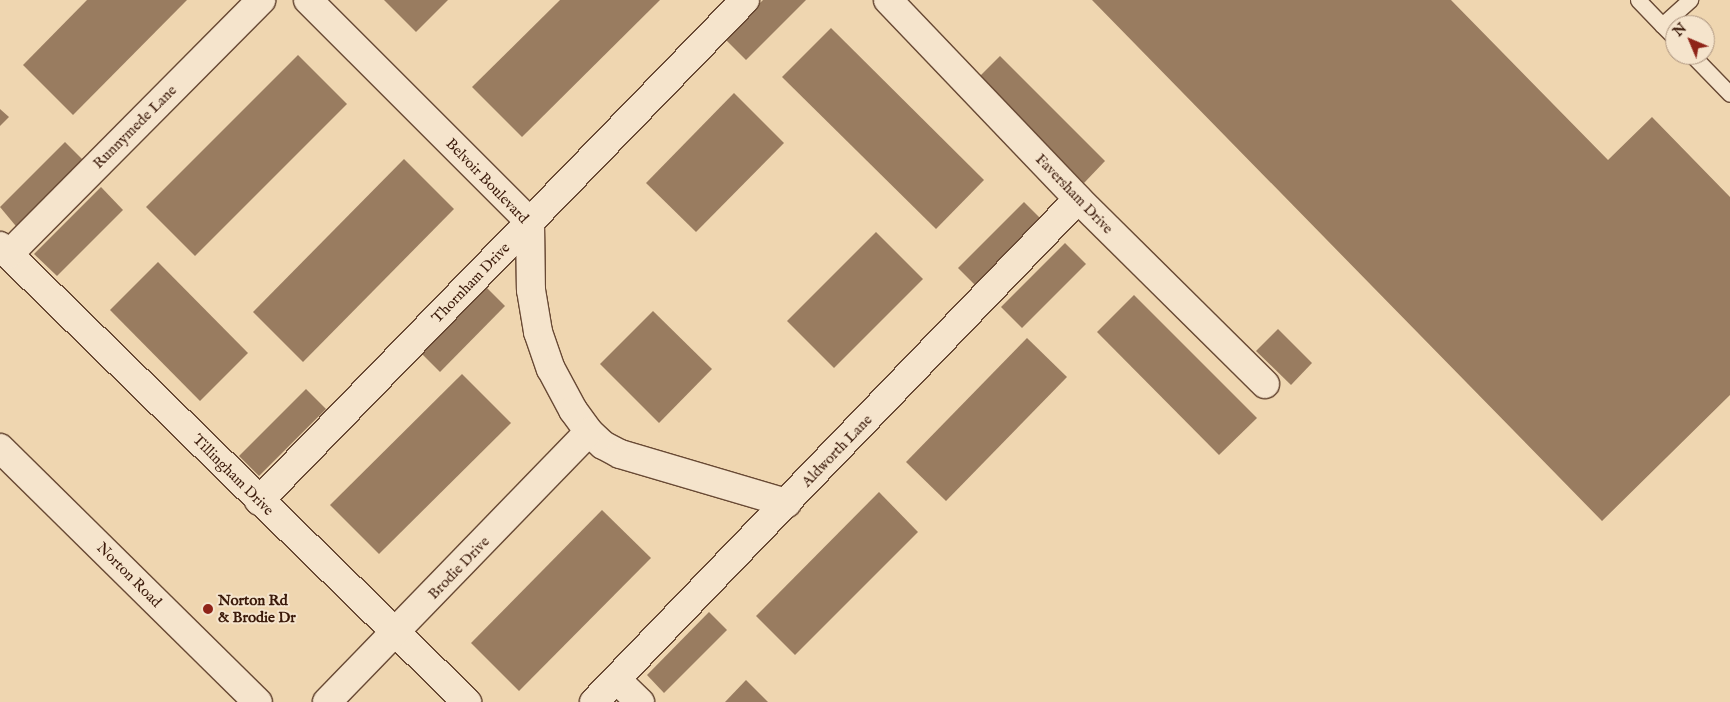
<!DOCTYPE html>
<html>
<head>
<meta charset="utf-8">
<style>
  body { margin:0 }
  #map { position:relative; width:1730px; height:702px; overflow:hidden; background:#efd6b0; font-family:"IM FELL English",serif }
  div>[style] { position:absolute }
  .building>* { inset:0; background:#997c60 }
  .roads { filter:drop-shadow(1px 0 #684934) drop-shadow(-1px 0 #684934) drop-shadow(0 1px #684934) drop-shadow(0 -1px #684934) }
  .lane>* { height:15px; margin:-7.5px; padding:0 7.5px; transform-origin:7.5px; border-radius:7.5px; background:#f5e4cc }
  .street>* { height:28px; margin:-14px; padding:0 14px; transform-origin:14px; border-radius:14px; background:#f5e4cc }
  .secondary>* { height:28px; margin:-14px; padding:0 14px; transform-origin:14px; border-radius:14px; background:#f5e4cc }
  .dots>* { width:14px; height:14px; translate:-50% -50%; box-sizing:border-box; border:2px solid #f5e4cc; border-radius:50% }
  span { translate:-50% -50%; white-space:nowrap; text-align:center; line-height:1.15; -webkit-text-stroke:4px #f5e4cc; paint-order:stroke }
  .street-label { font-size:15px; color:#3b1a0a }
  .poi-label { font-size:15px; color:#3b1a0a; font-weight:700 }
  .left { translate:0 -50%; text-align:left }
  .north { position:absolute; left:1665px; top:15px; width:50px; height:50px; box-sizing:border-box; background:#f5e4cc; border:1px solid #ab937e; border-radius:50%; rotate:315deg; font-size:14px; font-weight:700; line-height:20px; text-align:center; color:#3b1a0a }
  .north::after { content:''; display:block; margin:auto; width:18px; height:22px; background:#8f2418; clip-path:polygon(50% 0,100% 100%,50% 72%,0 100%) }
</style>
</head>
<body>
<div id="map">
  <div class="building">
    <i style="clip-path:polygon(87px 0,187px 0,73px 115px,23px 65px)"></i>
    <i style="clip-path:polygon(384px 0,448px 0,416px 32px)"></i>
    <i style="clip-path:polygon(560px 0,660px 0,522px 137px,472px 87px)"></i>
    <i style="clip-path:polygon(763px 0,806px 0,746px 60px,724px 38px)"></i>
    <i style="clip-path:polygon(1092px 0,1451px 0,1608px 160px,1652px 117px,1730px 197px,1730px 395px,1602px 521px)"></i>
    <i style="clip-path:polygon(831px 28px,984px 180px,936px 229px,782px 77px)"></i>
    <i style="clip-path:polygon(298px 55px,347px 104px,195px 256px,146px 207px)"></i>
    <i style="clip-path:polygon(1000px 56px,1105px 161px,1084px 183px,979px 77px)"></i>
    <i style="clip-path:polygon(734px 93px,784px 143px,696px 232px,646px 183px)"></i>
    <i style="clip-path:polygon(0 109px,9px 117px,0 126px)"></i>
    <i style="clip-path:polygon(65px 142px,87px 164px,20px 231px,0 207px)"></i>
    <i style="clip-path:polygon(404px 159px,454px 209px,303px 362px,253px 312px)"></i>
    <i style="clip-path:polygon(101px 187px,123px 210px,57px 276px,34px 254px)"></i>
    <i style="clip-path:polygon(1024px 202px,1046px 224px,980px 290px,958px 268px)"></i>
    <i style="clip-path:polygon(876px 232px,923px 279px,834px 368px,787px 321px)"></i>
    <i style="clip-path:polygon(1065px 243px,1086px 264px,1022px 328px,1001px 307px)"></i>
    <i style="clip-path:polygon(158px 262px,248px 353px,200px 401px,110px 310px)"></i>
    <i style="clip-path:polygon(485px 286px,505px 306px,440px 372px,419px 351px)"></i>
    <i style="clip-path:polygon(1134px 295px,1257px 418px,1219px 455px,1097px 332px)"></i>
    <i style="clip-path:polygon(653px 311px,712px 369px,659px 423px,600px 364px)"></i>
    <i style="clip-path:polygon(1278px 329px,1312px 363px,1291px 385px,1256px 351px)"></i>
    <i style="clip-path:polygon(1027px 338px,1067px 377px,946px 501px,906px 462px)"></i>
    <i style="clip-path:polygon(462px 374px,511px 423px,379px 554px,330px 505px)"></i>
    <i style="clip-path:polygon(306px 389px,326px 409px,259px 476px,239px 456px)"></i>
    <i style="clip-path:polygon(879px 492px,918px 532px,795px 655px,756px 616px)"></i>
    <i style="clip-path:polygon(602px 510px,651px 558px,519px 691px,471px 643px)"></i>
    <i style="clip-path:polygon(709px 612px,727px 630px,664px 693px,647px 675px)"></i>
    <i style="clip-path:polygon(746px 680px,768px 702px,725px 702px)"></i>
  </div>
  <div class="roads">
    <div class="lane">
      <i style="left:1638px;top:0;width:35px;rotate:46deg"></i>
      <i style="left:1662px;top:25px;width:38px;rotate:-42deg"></i>
      <i style="left:1662px;top:25px;width:18px;rotate:45deg"></i>
      <i style="left:1692px;top:55px;width:54px;rotate:45.7deg"></i>
    </div>
    <div class="street">
      <i style="left:308px;top:0;width:314px;rotate:45deg"></i>
      <i style="left:530px;top:222px;width:68px;rotate:89.2deg"></i>
      <i style="left:531px;top:290px;width:43px;rotate:80.5deg"></i>
      <i style="left:538px;top:332px;width:39px;rotate:71deg"></i>
      <i style="left:551px;top:369px;width:47px;rotate:61.8deg"></i>
      <i style="left:573px;top:410px;width:27px;rotate:54deg"></i>
      <i style="left:589px;top:432px;width:19px;rotate:43deg"></i>
      <i style="left:603px;top:445px;width:19px;rotate:28deg"></i>
      <i style="left:620px;top:454px;width:174px;rotate:16.4deg"></i>
      <i style="left:888px;top:0;width:275px;rotate:46.3deg"></i>
      <i style="left:1078px;top:199px;width:263px;rotate:44.7deg"></i>
      <i style="left:0;top:246px;width:653px;rotate:44.32deg"></i>
      <i style="left:9px;top:254px;width:358px;rotate:-45.2deg"></i>
      <i style="left:259px;top:501px;width:698px;rotate:-45.87deg"></i>
      <i style="left:617px;top:680px;width:32px;rotate:44deg"></i>
      <i style="left:327px;top:702px;width:376px;rotate:-45.9deg"></i>
      <i style="left:594px;top:702px;width:698px;rotate:-46.1deg"></i>
    </div>
    <div class="secondary">
      <i style="left:0;top:448px;width:362px;rotate:44.6deg"></i>
    </div>
  </div>
  <div class="dots">
    <i style="left:208px;top:609px;background:#8f2418"></i>
  </div>
  <div class="street-label">
    <span style="left:135px;top:127px;rotate:-45deg">Runnymede Lane</span>
    <span style="left:487px;top:181px;rotate:46deg">Belvoir Boulevard</span>
    <span style="left:1074px;top:194px;rotate:46deg">Faversham Drive</span>
    <span style="left:471px;top:283px;rotate:-46deg">Thornham Drive</span>
    <span style="left:837px;top:451px;rotate:-46deg">Aldworth Lane</span>
    <span style="left:233px;top:475px;rotate:45deg">Tillingham Drive</span>
    <span style="left:459px;top:568px;rotate:-46deg">Brodie Drive</span>
    <span style="left:129px;top:575px;rotate:45deg">Norton Road</span>
  </div>
  <div class="poi-label">
    <span class="left" style="left:218px;top:609px">Norton Rd<br>&amp; Brodie Dr</span>
  </div>
  <div class="north">N</div>
</div>
</body>
</html>
